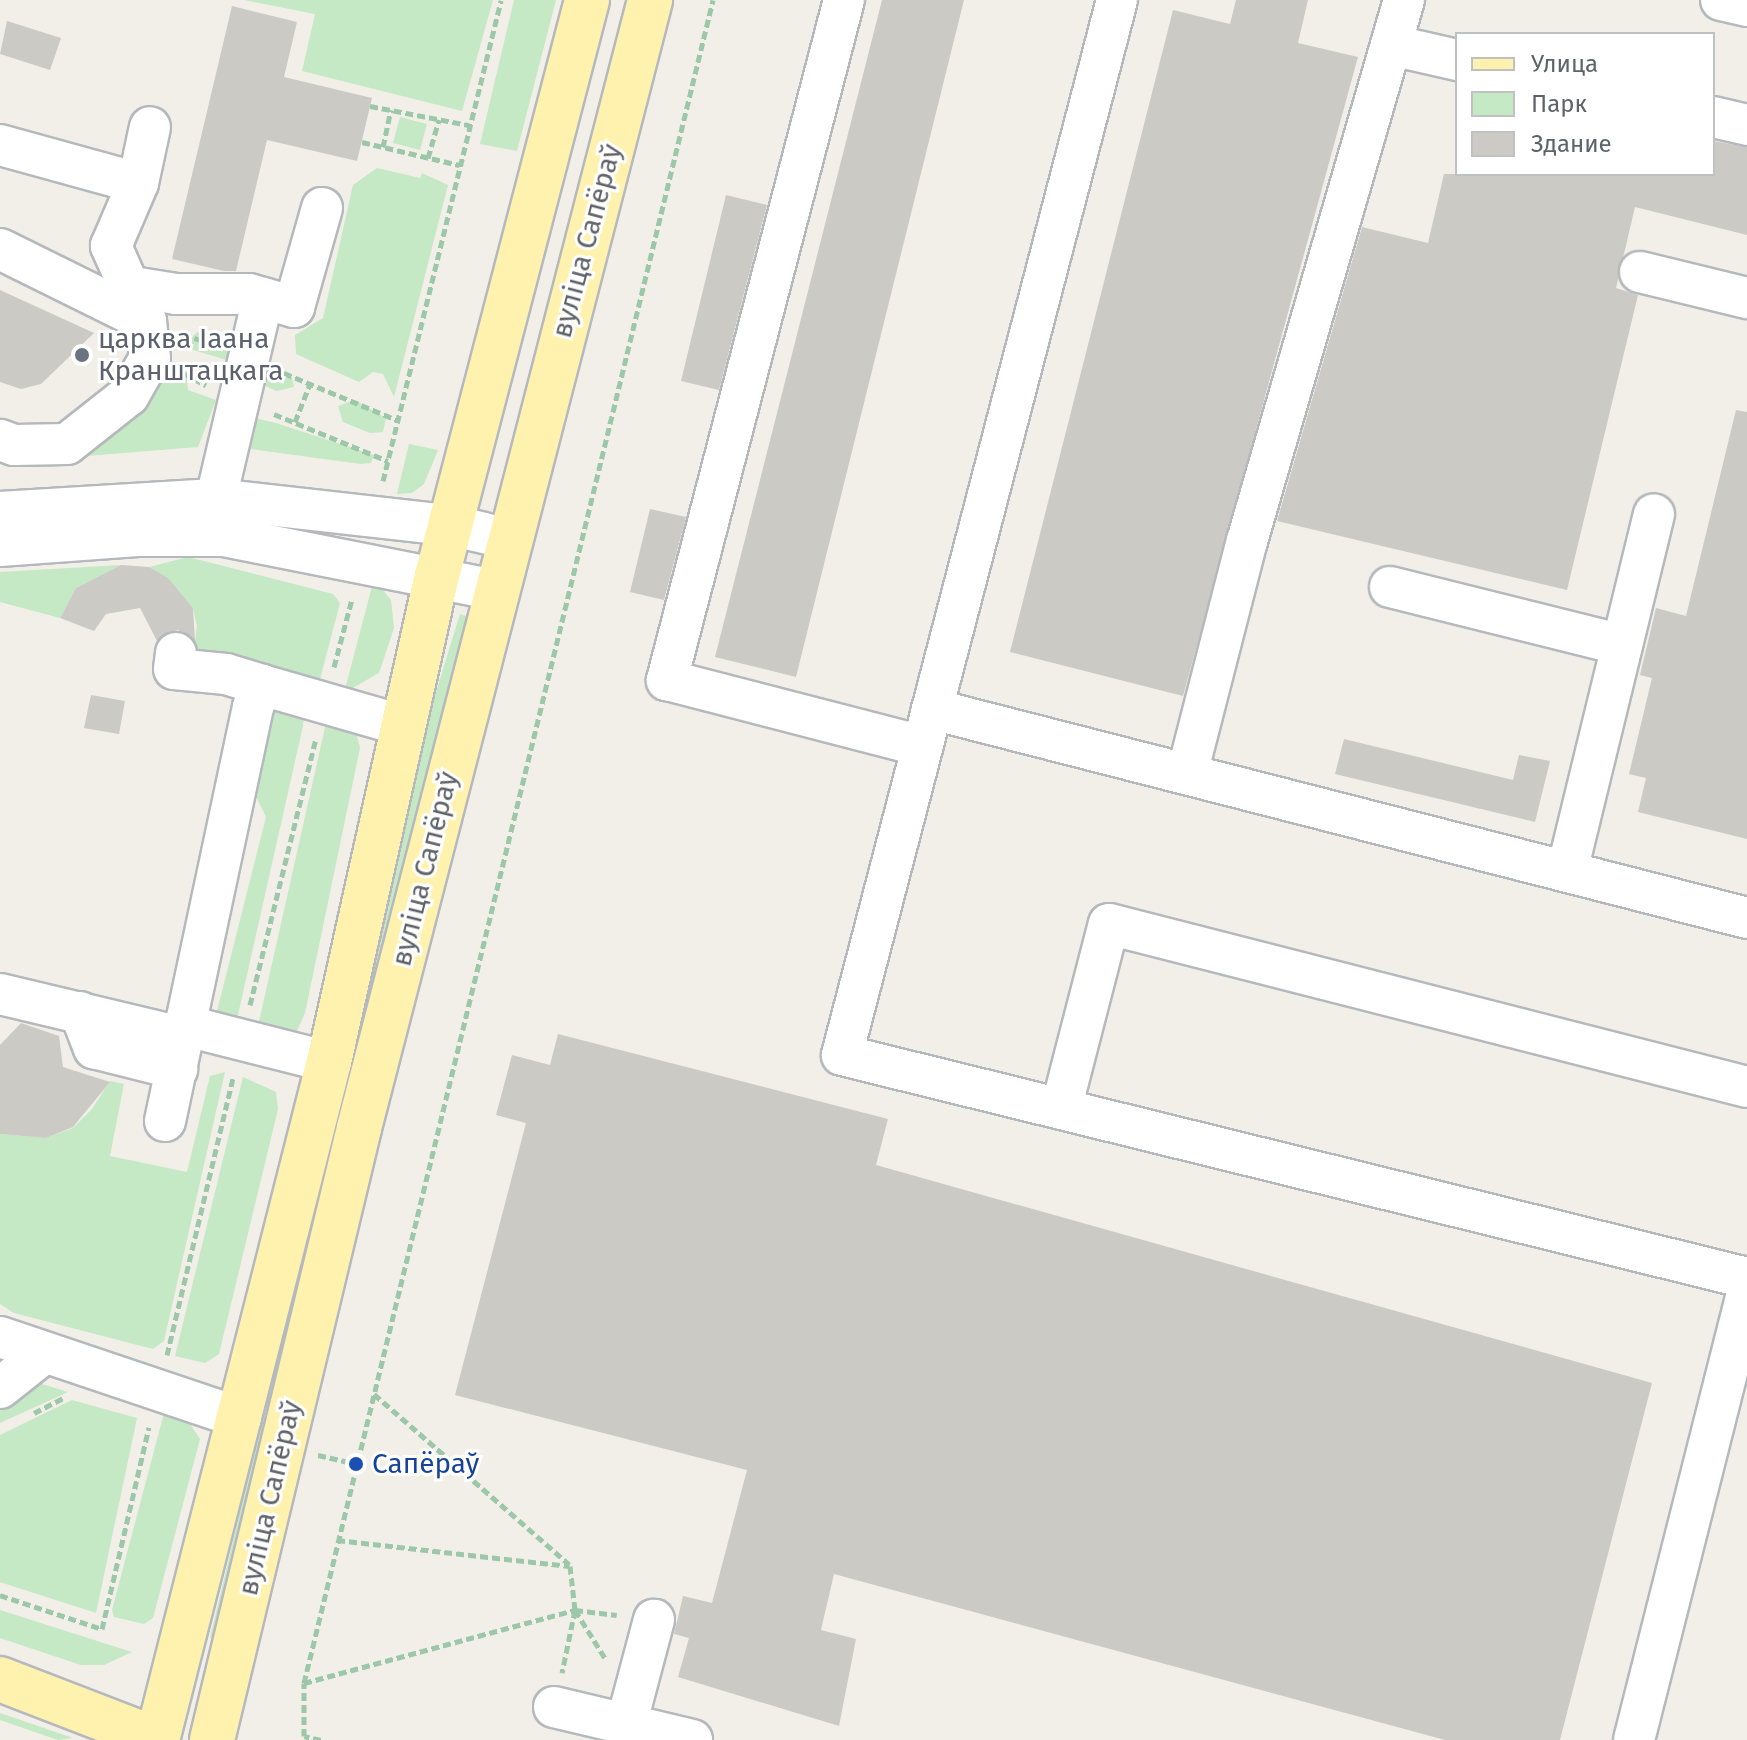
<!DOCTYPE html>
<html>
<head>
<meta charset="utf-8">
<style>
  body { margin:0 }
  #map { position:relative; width:1747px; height:1740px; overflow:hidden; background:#f1efe8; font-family:"Fira Sans",sans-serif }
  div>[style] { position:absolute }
  .green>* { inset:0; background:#c5e8c5 }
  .building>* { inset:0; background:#cccac5 }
  .path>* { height:5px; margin-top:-2.5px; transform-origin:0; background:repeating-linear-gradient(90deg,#9cc7a9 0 8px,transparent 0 12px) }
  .roads { filter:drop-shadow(2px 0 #b5b8bc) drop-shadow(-2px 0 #b5b8bc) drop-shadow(0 2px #b5b8bc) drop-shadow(0 -2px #b5b8bc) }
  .minor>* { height:40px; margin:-20px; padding:0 20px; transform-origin:20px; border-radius:20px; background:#fff }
  .major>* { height:44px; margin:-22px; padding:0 22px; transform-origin:22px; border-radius:22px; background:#fff2af }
  .dots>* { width:22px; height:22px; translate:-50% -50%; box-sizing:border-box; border:4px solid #fff; border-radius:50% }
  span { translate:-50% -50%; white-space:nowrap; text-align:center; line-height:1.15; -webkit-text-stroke:6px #fff; paint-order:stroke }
  .street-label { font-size:28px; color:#5f6368 }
  .worship-label { font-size:28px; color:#5b616d }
  .left { translate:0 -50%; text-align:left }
  .transit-label { font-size:28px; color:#164399 }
  .legend { position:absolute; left:1455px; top:32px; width:260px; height:144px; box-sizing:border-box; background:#fff; border:2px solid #bfc1c3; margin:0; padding:10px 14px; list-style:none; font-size:24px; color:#5f6368 }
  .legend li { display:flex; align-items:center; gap:16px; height:40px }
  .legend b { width:40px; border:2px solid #bfc1c3 }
</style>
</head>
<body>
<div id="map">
  <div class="green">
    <i style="clip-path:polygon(244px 0,493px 0,462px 111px,302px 71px,315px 14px)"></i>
    <i style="clip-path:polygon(514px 0,556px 0,517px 151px,480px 144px)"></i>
    <i style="clip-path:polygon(400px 117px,427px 124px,420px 150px,393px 143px)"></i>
    <i style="clip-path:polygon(377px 168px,420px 178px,422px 173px,448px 185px,394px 397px,383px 374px,373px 372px,359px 382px,296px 354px,295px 335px,323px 318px,353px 185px)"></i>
    <i style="clip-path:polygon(197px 332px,228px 346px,230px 361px,190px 349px,186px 344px)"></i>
    <i style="clip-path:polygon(260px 360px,291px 374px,294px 387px,276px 391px,251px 379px)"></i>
    <i style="clip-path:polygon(170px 366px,186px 370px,188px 390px,216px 400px,198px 447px,86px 456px,79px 449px,150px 397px)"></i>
    <i style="clip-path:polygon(355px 400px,386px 418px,383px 432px,370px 433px,343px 422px,338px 406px)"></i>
    <i style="clip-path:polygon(254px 418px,276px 423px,374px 455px,371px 463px,361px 464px,251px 449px)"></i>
    <i style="clip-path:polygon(409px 444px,438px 450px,424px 484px,412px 493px,397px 494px)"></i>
    <i style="clip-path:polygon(188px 557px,333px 594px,340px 603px,319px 683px,192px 660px,197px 626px,193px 608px,168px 579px,149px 567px)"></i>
    <i style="clip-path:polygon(121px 565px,76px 588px,60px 618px,0 602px,0 572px)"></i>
    <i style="clip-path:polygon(374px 579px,391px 600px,394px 628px,379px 673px,344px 693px)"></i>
    <i style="clip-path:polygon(460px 614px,472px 618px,429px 762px,217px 1636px,210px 1638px,428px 718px)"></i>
    <i style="clip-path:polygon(295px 709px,304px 716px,303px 726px,235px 1028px,224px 1026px,217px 1011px,266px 817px,251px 786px,270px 711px)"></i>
    <i style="clip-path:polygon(326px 723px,356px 732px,360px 748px,305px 1013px,297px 1031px,256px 1035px)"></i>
    <i style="clip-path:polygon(225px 1072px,164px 1341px,153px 1349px,14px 1313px,0 1304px,0 1134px,46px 1138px,73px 1128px,92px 1109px,110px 1081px,124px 1084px,110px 1156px,187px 1172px,210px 1076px)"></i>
    <i style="clip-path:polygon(243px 1077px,276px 1092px,278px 1109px,219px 1354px,205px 1363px,175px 1356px)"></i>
    <i style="clip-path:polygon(39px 1383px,68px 1392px,0 1423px,0 1403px)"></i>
    <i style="clip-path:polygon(72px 1400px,137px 1418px,96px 1613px,0 1582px,0 1435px)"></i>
    <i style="clip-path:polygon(164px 1413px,190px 1424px,200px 1439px,153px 1618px,144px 1624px,114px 1617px,112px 1610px)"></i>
    <i style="clip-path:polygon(0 1610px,132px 1652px,104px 1665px,81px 1665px,0 1638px)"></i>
    <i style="clip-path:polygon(0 1713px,73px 1738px,58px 1740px,0 1720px)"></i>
  </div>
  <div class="building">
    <i style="clip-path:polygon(882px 0,964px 0,796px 677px,715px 657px)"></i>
    <i style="clip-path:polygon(1236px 0,1308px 0,1298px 43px,1358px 57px,1183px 696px,1010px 652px,1173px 10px,1230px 24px)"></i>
    <i style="clip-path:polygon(232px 6px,297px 22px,284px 77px,372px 98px,357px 161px,267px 140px,236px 271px,224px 271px,172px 259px)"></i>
    <i style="clip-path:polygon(7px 21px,61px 38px,50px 70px,0 54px)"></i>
    <i style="clip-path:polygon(1713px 141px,1747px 147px,1747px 235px,1635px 207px,1616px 288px,1638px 295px,1567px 590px,1277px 521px,1362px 227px,1428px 243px,1444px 174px,1713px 174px)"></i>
    <i style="clip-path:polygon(726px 195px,767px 205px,719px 390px,681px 381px)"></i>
    <i style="clip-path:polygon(0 290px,94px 333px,41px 384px,21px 389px,0 382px)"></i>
    <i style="clip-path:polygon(1736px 410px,1747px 412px,1747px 839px,1638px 812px,1646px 778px,1629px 774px,1652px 678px,1640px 675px,1656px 608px,1686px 616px)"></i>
    <i style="clip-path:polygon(650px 509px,686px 517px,664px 600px,630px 592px)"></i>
    <i style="clip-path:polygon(121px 565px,149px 567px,168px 578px,193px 608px,195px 641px,178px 630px,157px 641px,140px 608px,106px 614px,94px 631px,60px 618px,76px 588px)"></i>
    <i style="clip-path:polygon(91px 695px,125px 701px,119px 734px,84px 728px)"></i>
    <i style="clip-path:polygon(1344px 739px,1513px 780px,1519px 755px,1550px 761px,1535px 822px,1335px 774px)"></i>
    <i style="clip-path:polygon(21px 1023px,59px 1036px,63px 1067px,110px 1082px,73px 1127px,46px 1138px,0 1134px,0 1045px)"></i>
    <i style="clip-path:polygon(558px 1034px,888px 1119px,876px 1165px,1652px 1383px,1560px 1740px,1445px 1740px,834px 1574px,821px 1630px,856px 1639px,839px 1726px,678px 1677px,689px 1638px,674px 1634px,683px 1596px,712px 1603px,747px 1470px,455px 1395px,526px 1123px,496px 1115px,512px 1055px,550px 1065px)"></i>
  </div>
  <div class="path">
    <i style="left:370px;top:106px;width:101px;rotate:10.9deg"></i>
    <i style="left:362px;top:142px;width:100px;rotate:13.3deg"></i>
    <i style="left:383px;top:147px;width:38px;rotate:-78deg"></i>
    <i style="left:428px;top:158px;width:40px;rotate:-74deg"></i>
    <i style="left:183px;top:334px;width:34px;rotate:19deg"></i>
    <i style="left:183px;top:373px;width:26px;rotate:28deg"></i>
    <i style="left:284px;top:373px;width:122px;rotate:22.6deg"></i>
    <i style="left:274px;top:414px;width:123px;rotate:22.4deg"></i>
    <i style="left:295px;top:422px;width:41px;rotate:-68.5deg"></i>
    <i style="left:383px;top:481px;width:495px;rotate:-76.2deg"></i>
    <i style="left:334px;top:667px;width:70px;rotate:-75.2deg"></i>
    <i style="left:250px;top:1005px;width:274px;rotate:-76.1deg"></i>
    <i style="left:167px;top:1355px;width:286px;rotate:-76.6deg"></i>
    <i style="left:374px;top:1394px;width:259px;rotate:41.1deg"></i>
    <i style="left:34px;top:1413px;width:34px;rotate:-27deg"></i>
    <i style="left:318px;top:1455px;width:39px;rotate:13deg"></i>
    <i style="left:337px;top:1540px;width:234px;rotate:6.4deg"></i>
    <i style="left:570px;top:1566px;width:44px;rotate:83.5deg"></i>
    <i style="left:575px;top:1610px;width:64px;rotate:101.7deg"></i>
    <i style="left:0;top:1595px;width:108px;rotate:18.4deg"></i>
    <i style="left:102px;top:1629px;width:207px;rotate:-76.9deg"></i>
    <i style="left:575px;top:1610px;width:57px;rotate:58deg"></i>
    <i style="left:304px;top:1683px;width:281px;rotate:-15.1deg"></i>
    <i style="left:575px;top:1610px;width:42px;rotate:6.8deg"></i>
    <i style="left:321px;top:1740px;width:17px;rotate:-167deg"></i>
    <i style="left:304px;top:1736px;width:53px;rotate:-90deg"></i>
    <i style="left:304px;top:1683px;width:1732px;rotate:-76.34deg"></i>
  </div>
  <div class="roads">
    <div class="minor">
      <i style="left:844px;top:0;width:703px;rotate:104.59deg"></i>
      <i style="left:667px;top:680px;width:263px;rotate:14.5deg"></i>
      <i style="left:1117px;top:0;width:1090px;rotate:104.61deg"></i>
      <i style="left:842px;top:1055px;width:932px;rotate:13.84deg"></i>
      <i style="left:1721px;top:0;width:27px;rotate:13deg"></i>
      <i style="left:1391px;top:45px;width:68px;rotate:12.8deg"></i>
      <i style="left:1713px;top:117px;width:35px;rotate:13deg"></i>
      <i style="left:0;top:145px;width:143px;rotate:15.4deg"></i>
      <i style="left:0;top:249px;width:163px;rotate:26.3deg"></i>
      <i style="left:146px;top:321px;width:37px;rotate:84deg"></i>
      <i style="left:150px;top:358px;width:43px;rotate:119.6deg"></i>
      <i style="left:129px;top:395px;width:79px;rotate:141.7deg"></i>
      <i style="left:67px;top:444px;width:53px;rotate:178.9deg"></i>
      <i style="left:14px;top:445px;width:15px;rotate:-160deg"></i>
      <i style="left:1640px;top:272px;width:110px;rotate:13.7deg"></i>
      <i style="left:126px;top:286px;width:51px;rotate:9.1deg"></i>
      <i style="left:176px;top:294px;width:73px"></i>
      <i style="left:249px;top:294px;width:47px;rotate:16.1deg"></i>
      <i style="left:294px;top:307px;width:103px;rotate:-74.2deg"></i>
      <i style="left:138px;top:307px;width:67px;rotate:-113.9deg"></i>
      <i style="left:111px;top:246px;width:69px;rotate:-66.8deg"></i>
      <i style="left:138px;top:183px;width:57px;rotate:-77.9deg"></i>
      <i style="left:0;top:512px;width:215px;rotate:-3.5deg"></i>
      <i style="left:215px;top:499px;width:241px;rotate:6.4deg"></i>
      <i style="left:454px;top:526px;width:57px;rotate:13.1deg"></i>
      <i style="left:210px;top:524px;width:232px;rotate:-76.8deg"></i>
      <i style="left:0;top:546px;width:141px;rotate:-4.1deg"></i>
      <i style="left:141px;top:536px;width:82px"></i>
      <i style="left:223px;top:536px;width:278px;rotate:11.2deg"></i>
      <i style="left:1390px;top:587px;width:239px;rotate:14deg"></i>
      <i style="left:262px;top:685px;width:148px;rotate:16.1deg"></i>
      <i style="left:932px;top:709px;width:841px;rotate:14.38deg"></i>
      <i style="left:1187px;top:774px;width:241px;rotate:-75.6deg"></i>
      <i style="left:1247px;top:541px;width:563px;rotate:-73.82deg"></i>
      <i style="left:1567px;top:871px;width:367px;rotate:-76.3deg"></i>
      <i style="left:0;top:994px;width:189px;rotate:13.4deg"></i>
      <i style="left:80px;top:1012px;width:39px;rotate:69deg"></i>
      <i style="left:94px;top:1048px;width:86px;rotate:14.2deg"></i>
      <i style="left:187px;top:1026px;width:146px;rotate:14.2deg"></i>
      <i style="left:1061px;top:1109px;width:191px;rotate:-75.5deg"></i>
      <i style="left:1109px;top:924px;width:658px;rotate:14.33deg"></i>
      <i style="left:165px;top:1121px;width:423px;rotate:-78deg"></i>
      <i style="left:253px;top:707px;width:24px;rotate:-68deg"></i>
      <i style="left:262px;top:685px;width:38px;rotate:-163deg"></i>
      <i style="left:226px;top:674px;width:52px;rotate:-174.5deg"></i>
      <i style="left:174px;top:669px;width:16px;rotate:-83deg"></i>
      <i style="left:0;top:1337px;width:254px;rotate:18.6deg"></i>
      <i style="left:0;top:1388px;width:55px;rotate:-38.3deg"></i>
      <i style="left:554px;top:1707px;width:142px;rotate:13.4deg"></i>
      <i style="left:626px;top:1725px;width:109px;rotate:-75.1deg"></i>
      <i style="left:1634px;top:1740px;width:461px;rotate:-75.8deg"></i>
    </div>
    <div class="major">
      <i style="left:0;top:1679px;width:169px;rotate:21.1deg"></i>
      <i style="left:157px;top:1740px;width:699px;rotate:-75.77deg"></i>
      <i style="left:329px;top:1062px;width:498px;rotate:-77.5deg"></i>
      <i style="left:437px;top:576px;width:595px;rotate:-75.4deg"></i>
      <i style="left:212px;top:1740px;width:629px;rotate:-76.49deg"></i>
      <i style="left:359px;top:1128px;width:1165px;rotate:-75.53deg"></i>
    </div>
  </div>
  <div class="dots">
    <i style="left:82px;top:355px;background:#6b7280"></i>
    <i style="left:356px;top:1464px;background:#1a4fb4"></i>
  </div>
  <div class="street-label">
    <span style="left:587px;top:241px;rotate:-75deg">вуліца Сапёраў</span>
    <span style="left:425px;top:869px;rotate:-76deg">вуліца Сапёраў</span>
    <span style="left:270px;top:1498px;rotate:-77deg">вуліца Сапёраў</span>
  </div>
  <div class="worship-label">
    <span class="left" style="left:98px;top:355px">царква Іаана<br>Кранштацкага</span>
  </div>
  <div class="transit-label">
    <span class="left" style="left:372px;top:1464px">Сапёраў</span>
  </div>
  <ul class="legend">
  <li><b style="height:10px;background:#fff2af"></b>Улица</li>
  <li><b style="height:22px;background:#c5e8c5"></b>Парк</li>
  <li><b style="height:22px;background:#cccac5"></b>Здание</li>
  </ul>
</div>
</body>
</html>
